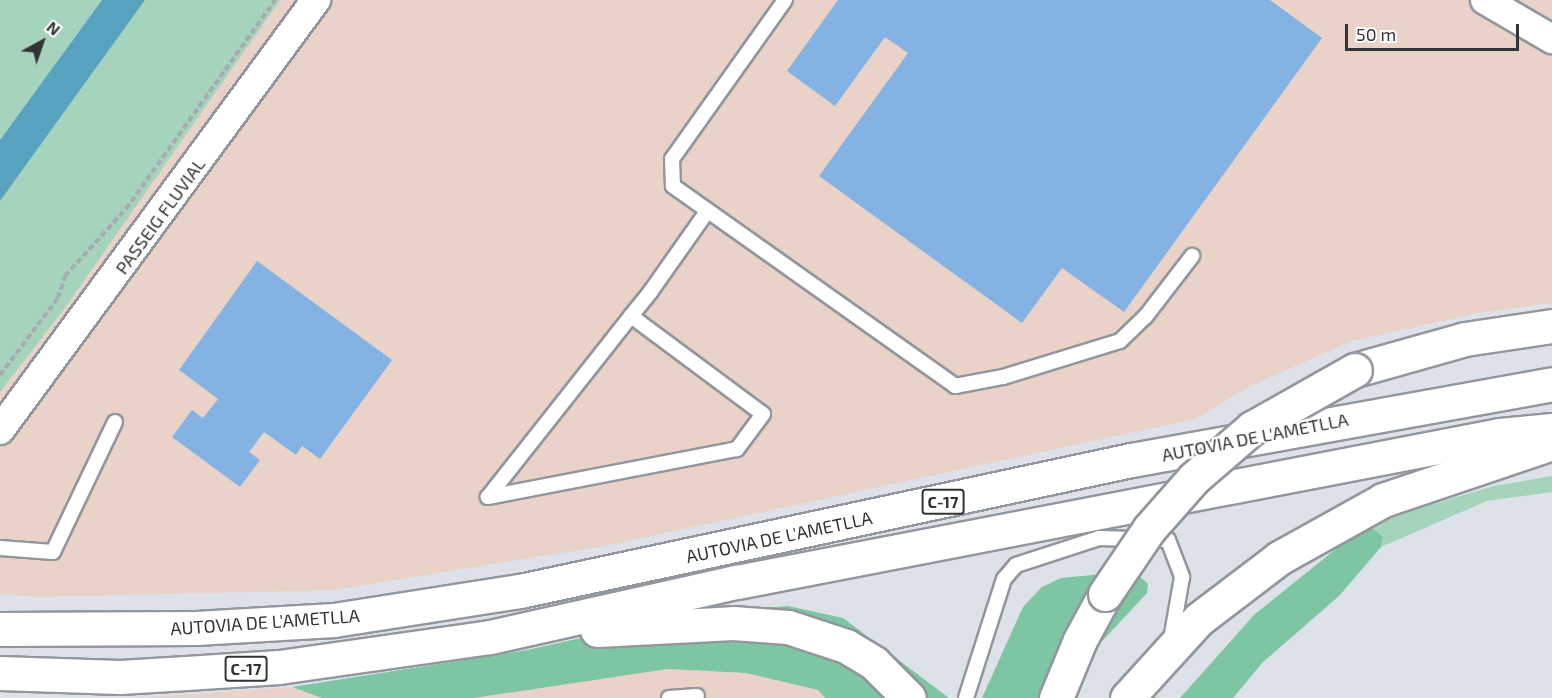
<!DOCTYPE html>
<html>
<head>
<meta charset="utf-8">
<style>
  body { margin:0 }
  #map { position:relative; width:1552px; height:698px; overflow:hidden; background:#dce2e8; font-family:"Exo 2",sans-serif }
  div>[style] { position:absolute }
  .industrial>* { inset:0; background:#e9d2c7 }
  .green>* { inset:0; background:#a5d3bc }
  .forest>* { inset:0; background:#7ec5a4 }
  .water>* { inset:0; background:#57a3bf }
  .building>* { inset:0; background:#83b2e3 }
  .path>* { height:4px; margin-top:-2px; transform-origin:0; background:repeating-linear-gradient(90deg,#a6abb0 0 6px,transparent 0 9px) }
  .roads { filter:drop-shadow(2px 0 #92979d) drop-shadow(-2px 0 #92979d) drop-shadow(0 2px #92979d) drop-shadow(0 -2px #92979d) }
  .service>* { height:14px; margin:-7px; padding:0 7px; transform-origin:7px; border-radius:7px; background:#fff }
  .minor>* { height:28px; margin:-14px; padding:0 14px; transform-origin:14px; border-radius:14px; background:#fff }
  .motorway>* { height:33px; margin:-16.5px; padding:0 16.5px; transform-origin:16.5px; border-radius:16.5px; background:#fff }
  .bridges { filter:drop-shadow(2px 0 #92979d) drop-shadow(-2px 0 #92979d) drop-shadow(0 2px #92979d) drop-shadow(0 -2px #92979d) }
  .motorway-bridge>* { height:33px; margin:-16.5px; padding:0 16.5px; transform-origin:16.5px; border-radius:16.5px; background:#fff }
  span { translate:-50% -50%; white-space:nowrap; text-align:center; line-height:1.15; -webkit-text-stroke:4.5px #fff; paint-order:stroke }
  .shield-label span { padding:2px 4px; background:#fff; border:2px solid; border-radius:4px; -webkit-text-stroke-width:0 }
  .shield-label { font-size:16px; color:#323436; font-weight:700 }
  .street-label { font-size:18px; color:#323436 }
  .north { position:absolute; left:12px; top:12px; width:60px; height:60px; -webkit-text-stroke:4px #fff; paint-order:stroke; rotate:40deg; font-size:16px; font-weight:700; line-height:24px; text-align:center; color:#323436 }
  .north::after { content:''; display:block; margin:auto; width:21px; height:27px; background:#323436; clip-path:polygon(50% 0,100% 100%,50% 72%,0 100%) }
  .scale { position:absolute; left:1345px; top:24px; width:174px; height:27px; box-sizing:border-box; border:3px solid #323436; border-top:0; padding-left:8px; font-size:18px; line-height:21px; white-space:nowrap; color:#323436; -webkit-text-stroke:4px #fff; paint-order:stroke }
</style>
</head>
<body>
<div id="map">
  <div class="industrial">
    <i style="clip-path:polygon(280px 0,1552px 0,1552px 303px,1478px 313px,1352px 341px,1250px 386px,1195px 419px,605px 546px,333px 590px,40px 597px,0 594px,0 392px,65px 308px)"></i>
    <i style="clip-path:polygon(668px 669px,746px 673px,818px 690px,825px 698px,474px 698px)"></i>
    <i style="clip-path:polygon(292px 687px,322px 698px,136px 698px)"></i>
  </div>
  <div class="green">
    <i style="clip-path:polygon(0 0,102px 0,0 140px)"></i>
    <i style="clip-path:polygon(145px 0,280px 0,65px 308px,0 392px,0 201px)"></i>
    <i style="clip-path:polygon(1552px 476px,1552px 492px,1487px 501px,1381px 547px,1383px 537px,1367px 524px,1494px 486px)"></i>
  </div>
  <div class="forest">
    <i style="clip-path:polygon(1367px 524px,1383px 537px,1381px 547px,1339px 596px,1263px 662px,1233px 698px,1180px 698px,1254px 615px)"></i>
    <i style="clip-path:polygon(1134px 571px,1148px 584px,1147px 593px,1049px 698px,982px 698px,1023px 607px,1042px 587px,1061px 578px)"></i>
    <i style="clip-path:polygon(788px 606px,843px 618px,949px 698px,825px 698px,818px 690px,746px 673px,668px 669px,474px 698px,322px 698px,292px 687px,527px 650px,694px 613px)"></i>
  </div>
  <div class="water">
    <i style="clip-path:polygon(102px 0,145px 0,0 201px,0 140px)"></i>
  </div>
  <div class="building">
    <i style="clip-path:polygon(838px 0,1270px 0,1322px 38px,1124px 312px,1062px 268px,1022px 323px,819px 176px,908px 53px,885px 37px,835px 106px,787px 71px)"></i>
    <i style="clip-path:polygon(257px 261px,392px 360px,320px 459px,302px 446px,296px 455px,264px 432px,249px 452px,260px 460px,240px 487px,172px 437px,192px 410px,203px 418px,218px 399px,179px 370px)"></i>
  </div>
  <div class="path">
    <i style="left:0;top:375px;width:96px;rotate:-53deg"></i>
    <i style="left:58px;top:298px;width:23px;rotate:-72deg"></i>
    <i style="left:65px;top:276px;width:91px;rotate:-47.7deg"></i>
    <i style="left:126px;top:209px;width:257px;rotate:-54.5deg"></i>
  </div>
  <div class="roads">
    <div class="service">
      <i style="left:785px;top:0;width:195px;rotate:125.4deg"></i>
      <i style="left:672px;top:159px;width:27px;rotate:88deg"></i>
      <i style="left:673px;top:186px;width:346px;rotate:35.3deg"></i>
      <i style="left:955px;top:386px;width:49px;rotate:-10.6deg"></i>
      <i style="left:1003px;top:377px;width:122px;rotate:-17.1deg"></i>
      <i style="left:1120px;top:341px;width:36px;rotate:-44deg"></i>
      <i style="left:1146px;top:316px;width:76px;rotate:-52.5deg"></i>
      <i style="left:631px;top:316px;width:164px;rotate:36.6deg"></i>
      <i style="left:763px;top:414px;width:44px;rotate:126.6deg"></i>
      <i style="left:737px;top:449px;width:254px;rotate:169.1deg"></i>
      <i style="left:488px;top:497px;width:231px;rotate:-51.7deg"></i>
      <i style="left:631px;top:316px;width:32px;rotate:-51deg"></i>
      <i style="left:651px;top:291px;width:95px;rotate:-54.8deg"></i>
      <i style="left:0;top:548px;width:53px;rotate:4.3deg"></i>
      <i style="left:53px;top:552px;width:144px;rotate:-64.5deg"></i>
      <i style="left:669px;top:698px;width:28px;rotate:-4deg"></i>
      <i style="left:966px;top:698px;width:125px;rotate:-72.3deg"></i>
      <i style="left:1004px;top:579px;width:18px;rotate:-49deg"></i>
      <i style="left:1016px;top:565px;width:87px;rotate:-18deg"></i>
      <i style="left:1099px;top:538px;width:69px;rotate:1.7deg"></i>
      <i style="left:1168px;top:540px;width:40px;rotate:69deg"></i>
      <i style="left:1182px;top:577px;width:64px;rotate:99.9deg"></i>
    </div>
    <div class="minor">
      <i style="left:1485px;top:0;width:78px;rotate:30.2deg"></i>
      <i style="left:0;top:430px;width:534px;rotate:-53.69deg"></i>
    </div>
    <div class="motorway">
      <i style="left:1355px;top:370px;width:114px;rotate:-15.7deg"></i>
      <i style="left:1465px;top:339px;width:88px;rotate:-8.5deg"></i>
      <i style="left:0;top:629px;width:196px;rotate:-0.3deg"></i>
      <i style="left:196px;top:628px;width:138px;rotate:-3.3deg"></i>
      <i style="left:334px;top:620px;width:188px;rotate:-8.9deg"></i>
      <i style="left:520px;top:591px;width:625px;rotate:-12.1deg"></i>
      <i style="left:1131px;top:460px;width:428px;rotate:-10.2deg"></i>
      <i style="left:597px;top:630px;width:136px;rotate:-2.9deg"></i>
      <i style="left:733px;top:623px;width:55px;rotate:4.2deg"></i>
      <i style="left:788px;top:627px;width:61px;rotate:18.1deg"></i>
      <i style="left:846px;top:646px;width:33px;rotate:31deg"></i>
      <i style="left:874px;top:663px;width:49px;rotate:45deg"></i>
      <i style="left:0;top:673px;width:120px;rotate:1.9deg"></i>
      <i style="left:120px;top:677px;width:66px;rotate:-3.5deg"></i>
      <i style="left:186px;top:673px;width:93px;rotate:-3.7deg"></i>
      <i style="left:279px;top:667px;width:213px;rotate:-8.1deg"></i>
      <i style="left:490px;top:637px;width:253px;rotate:-12.6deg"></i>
      <i style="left:737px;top:582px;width:777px;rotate:-10.91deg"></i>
      <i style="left:1500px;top:435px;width:52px;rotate:-5.5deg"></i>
      <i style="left:1056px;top:698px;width:63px;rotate:-67.5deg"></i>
      <i style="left:1080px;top:640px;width:52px;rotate:-61.5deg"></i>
      <i style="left:1127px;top:698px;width:107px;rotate:-47.7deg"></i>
      <i style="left:1199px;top:619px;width:101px;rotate:-37.3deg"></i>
      <i style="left:1279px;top:558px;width:119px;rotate:-29.1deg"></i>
      <i style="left:1383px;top:500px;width:175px;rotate:-18.6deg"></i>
    </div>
  </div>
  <div class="bridges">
    <div class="motorway-bridge">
      <i style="left:1105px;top:594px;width:78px;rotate:-55.9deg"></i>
      <i style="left:1149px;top:529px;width:68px;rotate:-48.6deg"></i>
      <i style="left:1194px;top:478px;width:77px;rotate:-40.8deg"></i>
      <i style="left:1252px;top:428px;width:118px;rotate:-29.4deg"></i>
    </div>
  </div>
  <div class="shield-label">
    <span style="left:943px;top:502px">C-17</span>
    <span style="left:246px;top:669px">C-17</span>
  </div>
  <div class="street-label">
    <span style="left:160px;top:216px;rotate:-54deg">PASSEIG FLUVIAL</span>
    <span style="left:1255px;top:437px;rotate:-11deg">AUTOVIA DE L'AMETLLA</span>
    <span style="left:779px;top:537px;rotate:-12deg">AUTOVIA DE L'AMETLLA</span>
    <span style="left:265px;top:622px;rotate:-4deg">AUTOVIA DE L'AMETLLA</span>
  </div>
  <div class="north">N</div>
  <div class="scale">50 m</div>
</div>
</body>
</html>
